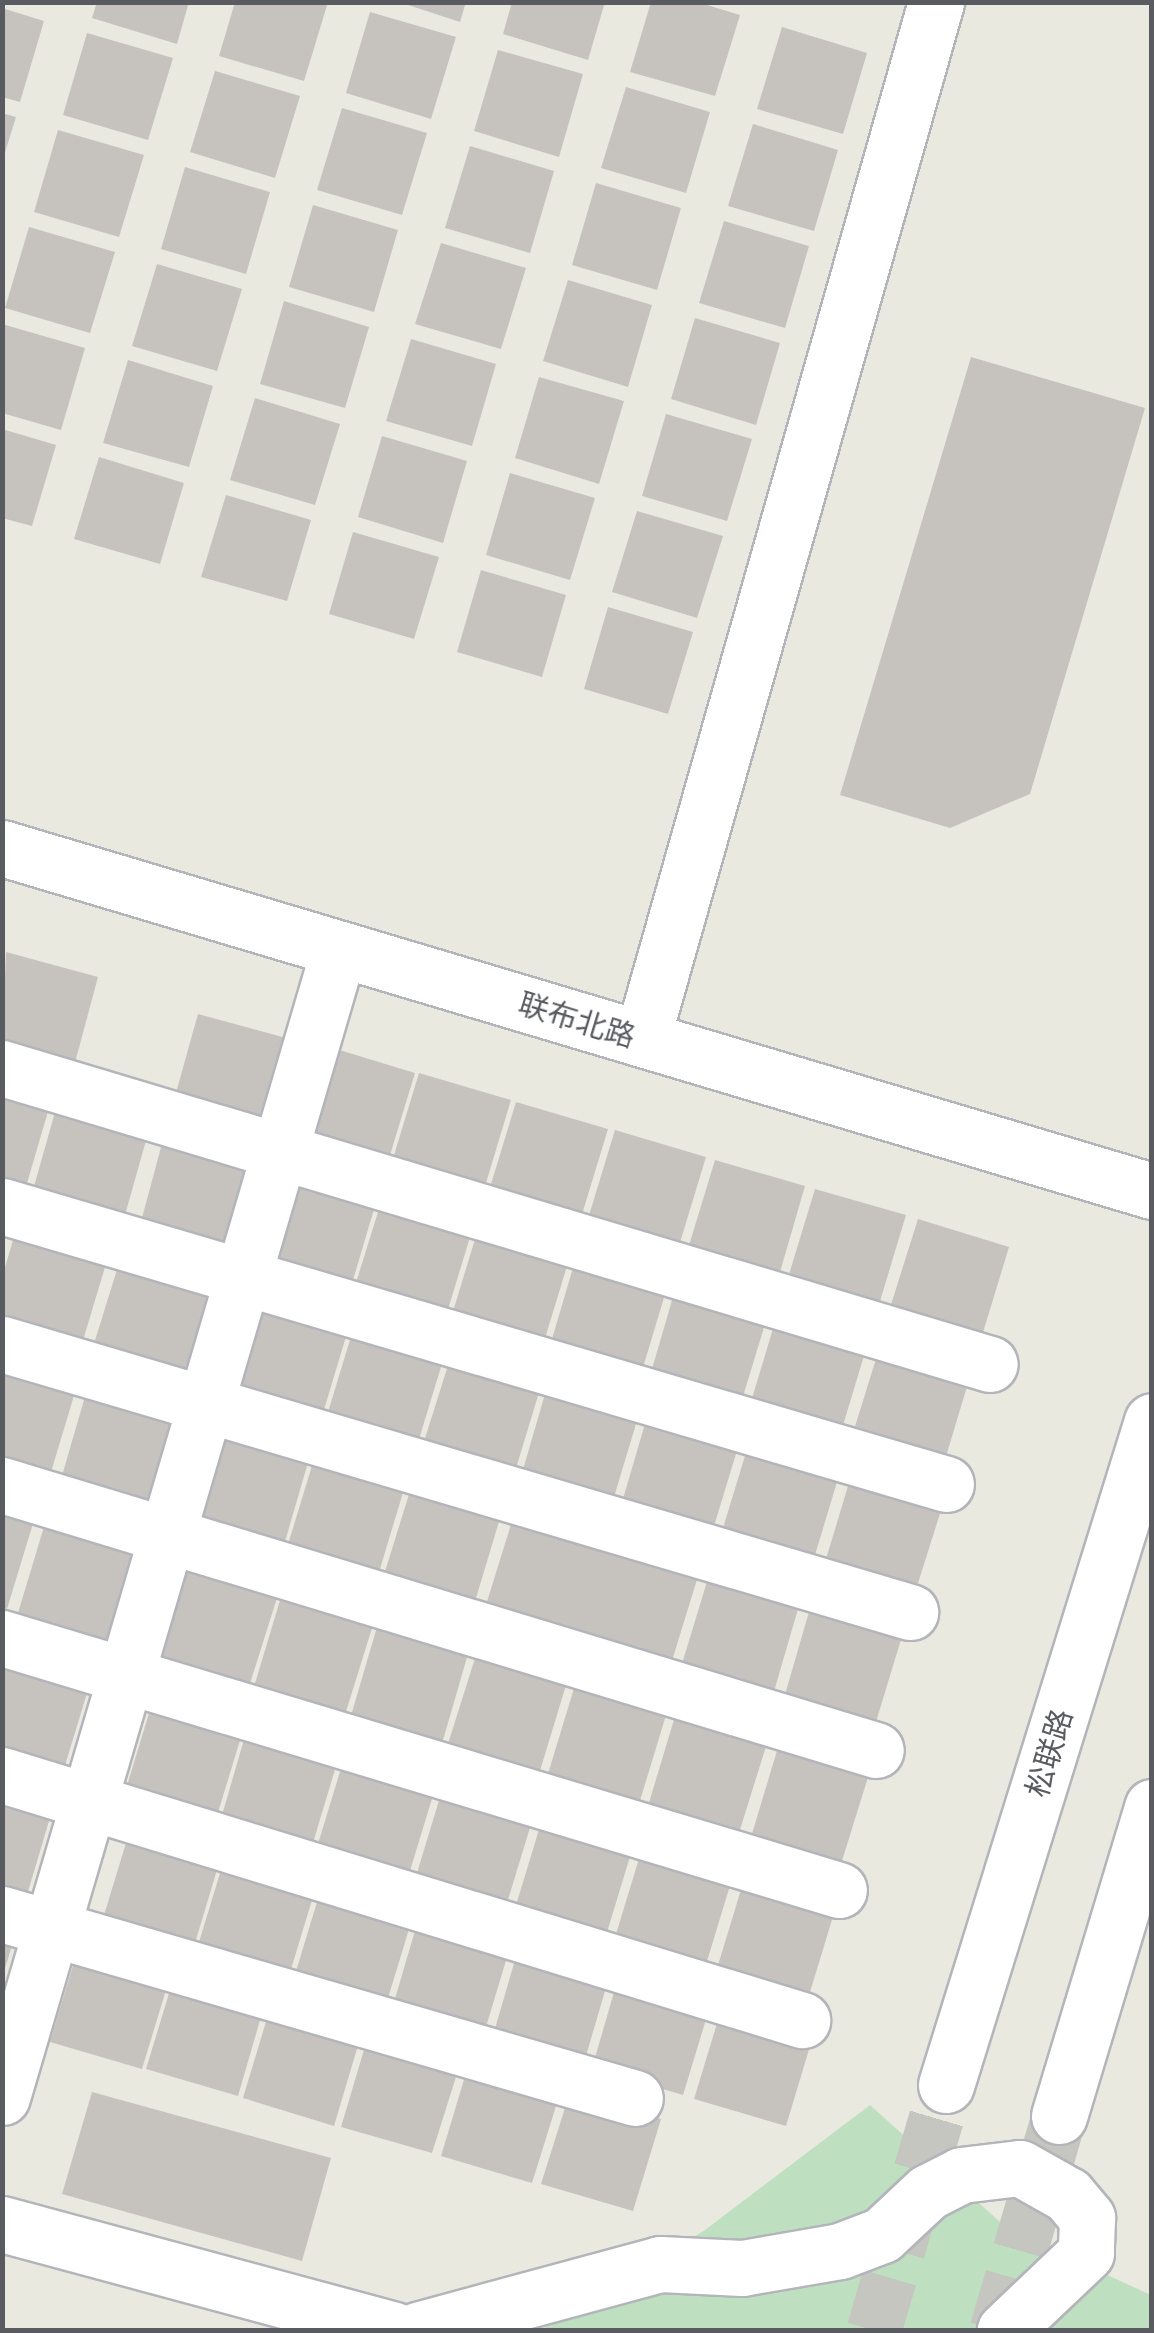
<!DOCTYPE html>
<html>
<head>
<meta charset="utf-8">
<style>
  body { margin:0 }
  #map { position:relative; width:1154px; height:2333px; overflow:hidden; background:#eae9e0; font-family:"PT Sans Narrow","Noto Sans SC",sans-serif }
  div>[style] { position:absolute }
  .green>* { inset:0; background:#bee0c1 }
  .building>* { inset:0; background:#c6c3be }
  .minor-tunnel>* { height:55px; margin-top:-27.5px; transform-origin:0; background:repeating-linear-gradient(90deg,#c6c6c0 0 55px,transparent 0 83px) }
  .roads { filter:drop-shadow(2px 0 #b3b5ba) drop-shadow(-2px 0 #b3b5ba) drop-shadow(0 2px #b3b5ba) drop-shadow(0 -2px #b3b5ba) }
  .minor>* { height:55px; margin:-27.5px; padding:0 27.5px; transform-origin:27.5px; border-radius:27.5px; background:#fff }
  span { translate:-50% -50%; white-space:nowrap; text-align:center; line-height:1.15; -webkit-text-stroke:10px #fff; paint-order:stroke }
  .street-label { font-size:30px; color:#595b60 }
  .frame { position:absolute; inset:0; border:5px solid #595b60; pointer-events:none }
</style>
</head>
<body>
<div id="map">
  <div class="green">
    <i style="clip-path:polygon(870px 2105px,1009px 2230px,1151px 2295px,1151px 2330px,541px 2330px,705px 2230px)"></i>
  </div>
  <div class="building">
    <i style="clip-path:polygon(97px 2px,189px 2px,177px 44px,92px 18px)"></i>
    <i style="clip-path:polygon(235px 2px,328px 2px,304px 81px,219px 56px)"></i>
    <i style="clip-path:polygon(399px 2px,466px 2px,460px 22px)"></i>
    <i style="clip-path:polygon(512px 2px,605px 2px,588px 60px,503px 34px)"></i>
    <i style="clip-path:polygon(651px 2px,697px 2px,740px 15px,715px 96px,630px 72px)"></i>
    <i style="clip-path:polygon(2px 8px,44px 21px,20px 102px,2px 97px)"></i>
    <i style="clip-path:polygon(370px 12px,456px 37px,431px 119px,346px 93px)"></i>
    <i style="clip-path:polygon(782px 27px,867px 53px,843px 134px,757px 109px)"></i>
    <i style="clip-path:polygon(87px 33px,173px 58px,148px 140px,63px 115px)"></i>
    <i style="clip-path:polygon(498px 50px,583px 74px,559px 157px,474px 131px)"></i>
    <i style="clip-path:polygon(215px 71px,300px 96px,275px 178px,190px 152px)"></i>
    <i style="clip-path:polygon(626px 87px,710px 112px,686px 193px,601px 168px)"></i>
    <i style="clip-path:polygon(342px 108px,427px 133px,402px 215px,317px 190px)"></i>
    <i style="clip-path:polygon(2px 113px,16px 117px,3px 159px,2px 159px)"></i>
    <i style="clip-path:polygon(753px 124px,838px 150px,814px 231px,728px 206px)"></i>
    <i style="clip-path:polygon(58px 130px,144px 155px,119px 237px,34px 212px)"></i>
    <i style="clip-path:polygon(470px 146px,554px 171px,530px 253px,445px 228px)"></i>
    <i style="clip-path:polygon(185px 167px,270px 192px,246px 274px,161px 249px)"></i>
    <i style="clip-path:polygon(596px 183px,681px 208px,657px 290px,572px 265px)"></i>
    <i style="clip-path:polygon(313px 205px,398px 230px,374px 312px,289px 287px)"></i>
    <i style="clip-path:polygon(724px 221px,809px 246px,785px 328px,699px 303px)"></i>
    <i style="clip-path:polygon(29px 227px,115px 252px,90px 333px,5px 308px)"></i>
    <i style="clip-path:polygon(441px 243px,526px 268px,501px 349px,415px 324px)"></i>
    <i style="clip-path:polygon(157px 264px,242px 289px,217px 371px,132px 346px)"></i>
    <i style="clip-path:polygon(568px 280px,652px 305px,628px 387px,543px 361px)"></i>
    <i style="clip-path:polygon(284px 301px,369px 327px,345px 408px,260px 384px)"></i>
    <i style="clip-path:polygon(695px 318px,780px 343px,756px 425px,671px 399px)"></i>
    <i style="clip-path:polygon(2px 324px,85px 348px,61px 430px,2px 413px)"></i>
    <i style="clip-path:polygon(411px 339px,496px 364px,472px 446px,386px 421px)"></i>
    <i style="clip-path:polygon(971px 357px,1145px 408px,1030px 794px,950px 828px,840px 795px)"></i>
    <i style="clip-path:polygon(128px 360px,213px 386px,189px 467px,103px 443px)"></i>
    <i style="clip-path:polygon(539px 377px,624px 401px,599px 484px,515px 458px)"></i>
    <i style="clip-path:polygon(255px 398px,340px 424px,315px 505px,230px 480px)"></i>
    <i style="clip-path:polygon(666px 414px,752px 439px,727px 521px,642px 496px)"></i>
    <i style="clip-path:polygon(2px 429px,56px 445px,32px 526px,2px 518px)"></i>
    <i style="clip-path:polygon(382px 436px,467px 461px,443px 543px,358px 517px)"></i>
    <i style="clip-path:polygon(99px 457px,184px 483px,160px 564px,74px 539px)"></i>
    <i style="clip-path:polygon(510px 473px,595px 498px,570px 580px,486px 555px)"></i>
    <i style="clip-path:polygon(226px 495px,311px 520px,287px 601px,201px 577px)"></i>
    <i style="clip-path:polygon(637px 511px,723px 536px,697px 618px,612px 592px)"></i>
    <i style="clip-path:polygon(353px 532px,439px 557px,414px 639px,329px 614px)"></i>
    <i style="clip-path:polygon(481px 570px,566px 595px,542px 677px,457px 652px)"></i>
    <i style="clip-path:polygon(608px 607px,693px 632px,668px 714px,584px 689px)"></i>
    <i style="clip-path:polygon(6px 952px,98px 977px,73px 1070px,2px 1051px)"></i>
    <i style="clip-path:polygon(198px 1014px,290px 1039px,264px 1132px,172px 1107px)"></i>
    <i style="clip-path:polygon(323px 1045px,415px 1073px,387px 1165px,296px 1138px)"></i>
    <i style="clip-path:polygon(419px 1073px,511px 1100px,483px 1193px,391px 1165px)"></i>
    <i style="clip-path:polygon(2px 1084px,52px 1098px,25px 1190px,2px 1184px)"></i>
    <i style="clip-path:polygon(516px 1102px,608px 1129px,580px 1221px,488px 1194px)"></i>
    <i style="clip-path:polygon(57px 1105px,149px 1130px,123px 1222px,31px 1197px)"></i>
    <i style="clip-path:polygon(615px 1130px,706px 1157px,678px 1249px,587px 1222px)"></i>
    <i style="clip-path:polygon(164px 1136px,257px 1161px,231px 1254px,139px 1229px)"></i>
    <i style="clip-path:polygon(715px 1160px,805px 1186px,778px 1279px,687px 1252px)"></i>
    <i style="clip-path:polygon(287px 1169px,378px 1196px,350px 1290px,259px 1262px)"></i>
    <i style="clip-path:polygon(815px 1189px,906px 1215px,878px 1308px,787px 1281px)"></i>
    <i style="clip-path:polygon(383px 1196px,474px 1224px,446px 1316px,354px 1289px)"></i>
    <i style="clip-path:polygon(918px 1219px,1009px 1247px,981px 1339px,889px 1311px)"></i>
    <i style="clip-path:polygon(479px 1226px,571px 1253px,543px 1345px,451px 1318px)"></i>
    <i style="clip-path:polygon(17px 1227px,109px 1254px,81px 1347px,2px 1323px,2px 1277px)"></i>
    <i style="clip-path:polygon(577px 1254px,669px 1281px,641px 1374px,550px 1346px)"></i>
    <i style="clip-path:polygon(121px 1257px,212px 1285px,184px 1377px,92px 1350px)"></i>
    <i style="clip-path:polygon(677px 1283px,769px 1311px,741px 1403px,650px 1376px)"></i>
    <i style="clip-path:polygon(257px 1302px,348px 1330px,320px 1423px,229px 1396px)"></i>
    <i style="clip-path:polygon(778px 1312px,869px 1339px,841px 1432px,750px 1405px)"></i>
    <i style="clip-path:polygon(353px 1330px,444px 1357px,416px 1449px,325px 1422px)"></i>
    <i style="clip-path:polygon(881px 1343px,972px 1370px,944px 1463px,852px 1436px)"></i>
    <i style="clip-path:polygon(450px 1359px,541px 1386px,513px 1478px,421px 1451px)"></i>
    <i style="clip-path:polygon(2px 1368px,76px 1389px,48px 1482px,2px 1469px)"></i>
    <i style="clip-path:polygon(547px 1387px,639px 1414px,611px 1507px,520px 1480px)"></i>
    <i style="clip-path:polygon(86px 1393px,178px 1420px,150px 1513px,59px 1486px)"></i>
    <i style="clip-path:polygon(647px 1417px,739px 1444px,711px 1536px,620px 1509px)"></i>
    <i style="clip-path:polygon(218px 1432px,309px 1459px,282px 1552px,190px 1525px)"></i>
    <i style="clip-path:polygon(748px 1446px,840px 1472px,812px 1565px,720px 1538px)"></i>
    <i style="clip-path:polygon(314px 1459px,405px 1486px,377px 1579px,286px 1551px)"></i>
    <i style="clip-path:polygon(851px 1476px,943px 1504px,914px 1596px,823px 1569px)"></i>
    <i style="clip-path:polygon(411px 1488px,501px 1515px,473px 1608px,382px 1581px)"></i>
    <i style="clip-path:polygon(2px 1507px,35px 1517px,7px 1609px,2px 1608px)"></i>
    <i style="clip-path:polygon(513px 1518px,699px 1573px,671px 1664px,485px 1608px)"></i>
    <i style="clip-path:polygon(46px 1520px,138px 1547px,109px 1640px,18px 1613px)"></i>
    <i style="clip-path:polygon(185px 1570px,277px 1598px,248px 1690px,157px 1663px)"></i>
    <i style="clip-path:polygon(709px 1575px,800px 1602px,773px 1695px,681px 1667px)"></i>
    <i style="clip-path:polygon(281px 1597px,373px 1625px,344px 1718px,253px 1690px)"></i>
    <i style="clip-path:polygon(811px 1605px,903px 1633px,875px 1725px,784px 1698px)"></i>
    <i style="clip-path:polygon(377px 1627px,468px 1654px,441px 1747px,350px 1719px)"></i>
    <i style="clip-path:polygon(2px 1654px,91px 1680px,63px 1772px,2px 1754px)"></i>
    <i style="clip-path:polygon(476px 1655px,567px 1682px,539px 1774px,447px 1747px)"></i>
    <i style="clip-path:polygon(575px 1685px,667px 1712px,639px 1804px,547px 1777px)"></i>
    <i style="clip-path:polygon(150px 1710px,241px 1737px,213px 1829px,122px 1802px)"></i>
    <i style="clip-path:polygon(676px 1713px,768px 1740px,739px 1833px,648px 1806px)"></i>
    <i style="clip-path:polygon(245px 1736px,337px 1763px,309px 1856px,218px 1829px)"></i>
    <i style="clip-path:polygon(779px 1744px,870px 1771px,841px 1864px,751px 1837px)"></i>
    <i style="clip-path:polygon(342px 1765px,434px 1792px,406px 1884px,314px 1857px)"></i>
    <i style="clip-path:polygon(2px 1786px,55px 1801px,27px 1895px,2px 1888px)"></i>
    <i style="clip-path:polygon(441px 1794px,532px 1821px,504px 1913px,413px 1886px)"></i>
    <i style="clip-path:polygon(541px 1823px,632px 1850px,604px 1942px,513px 1915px)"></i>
    <i style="clip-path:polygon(129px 1833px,220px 1860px,192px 1953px,101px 1925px)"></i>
    <i style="clip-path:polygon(641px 1852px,732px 1879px,704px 1971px,613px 1944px)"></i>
    <i style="clip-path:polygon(224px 1860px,316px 1887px,288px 1979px,196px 1952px)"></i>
    <i style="clip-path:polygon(743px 1883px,835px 1910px,807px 2002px,715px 1975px)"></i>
    <i style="clip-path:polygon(321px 1889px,413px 1916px,385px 2008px,293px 1981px)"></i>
    <i style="clip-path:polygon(419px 1917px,511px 1944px,483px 2037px,392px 2009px)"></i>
    <i style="clip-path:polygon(2px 1933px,15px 1936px,3px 1975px,2px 1975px)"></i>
    <i style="clip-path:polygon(519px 1946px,610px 1974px,583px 2066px,492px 2039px)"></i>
    <i style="clip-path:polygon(78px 1949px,170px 1977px,142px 2069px,50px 2042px)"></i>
    <i style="clip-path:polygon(619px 1975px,711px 2003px,683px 2095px,592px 2068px)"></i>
    <i style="clip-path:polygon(174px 1977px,265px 2003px,238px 2096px,146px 2069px)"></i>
    <i style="clip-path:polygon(271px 2005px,362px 2032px,334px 2126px,243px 2098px)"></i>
    <i style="clip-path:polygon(722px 2007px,814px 2033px,786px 2126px,694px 2099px)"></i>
    <i style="clip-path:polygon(369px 2033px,461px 2061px,432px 2153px,341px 2127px)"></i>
    <i style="clip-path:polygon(469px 2063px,561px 2090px,532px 2183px,441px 2156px)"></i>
    <i style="clip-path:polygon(92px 2092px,331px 2158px,302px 2261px,62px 2194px)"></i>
    <i style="clip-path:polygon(570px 2092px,661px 2119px,633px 2211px,541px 2184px)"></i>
  </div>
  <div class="minor-tunnel">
    <i style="left:874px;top:2330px;width:255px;rotate:-73.6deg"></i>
    <i style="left:997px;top:2330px;width:223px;rotate:-73.8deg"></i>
  </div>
  <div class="roads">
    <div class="minor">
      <i style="left:2px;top:848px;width:1200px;rotate:16.61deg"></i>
      <i style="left:642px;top:1039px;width:1078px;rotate:-74.17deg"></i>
      <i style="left:2px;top:1068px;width:1031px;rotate:16.68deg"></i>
      <i style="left:2px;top:1206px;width:984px;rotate:16.41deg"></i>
      <i style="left:2px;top:1344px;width:947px;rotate:16.44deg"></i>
      <i style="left:2px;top:1485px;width:913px;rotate:16.87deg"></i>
      <i style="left:2px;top:1638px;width:874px;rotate:16.76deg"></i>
      <i style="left:2px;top:1775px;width:837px;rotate:17.03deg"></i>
      <i style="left:2px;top:1914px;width:659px;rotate:16.21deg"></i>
      <i style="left:946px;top:2085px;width:695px;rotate:-72.76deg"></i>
      <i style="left:2px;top:2097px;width:1196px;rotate:-73.64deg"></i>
      <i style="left:1059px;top:2116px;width:323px;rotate:-73.2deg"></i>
      <i style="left:2px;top:2224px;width:406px;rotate:15.1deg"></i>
      <i style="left:417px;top:2330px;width:252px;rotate:-15.2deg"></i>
      <i style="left:660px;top:2264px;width:82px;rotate:2.8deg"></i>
      <i style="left:742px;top:2268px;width:99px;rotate:-9.8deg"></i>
      <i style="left:840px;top:2251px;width:45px;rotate:-20.9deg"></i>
      <i style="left:882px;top:2235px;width:63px;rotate:-43.1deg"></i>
      <i style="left:928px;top:2192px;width:37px;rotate:-27deg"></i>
      <i style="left:961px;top:2175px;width:59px;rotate:-6.8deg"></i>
      <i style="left:1020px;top:2168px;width:55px;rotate:29.4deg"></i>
      <i style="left:1068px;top:2195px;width:30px;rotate:50deg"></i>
      <i style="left:1087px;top:2218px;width:35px;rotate:92deg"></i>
      <i style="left:1086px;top:2253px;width:112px;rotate:136.5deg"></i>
    </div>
  </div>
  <div class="street-label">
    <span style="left:577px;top:1020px;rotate:17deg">联布北路</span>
    <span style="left:1049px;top:1753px;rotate:-73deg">松联路</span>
  </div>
  <div class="frame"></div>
</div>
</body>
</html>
